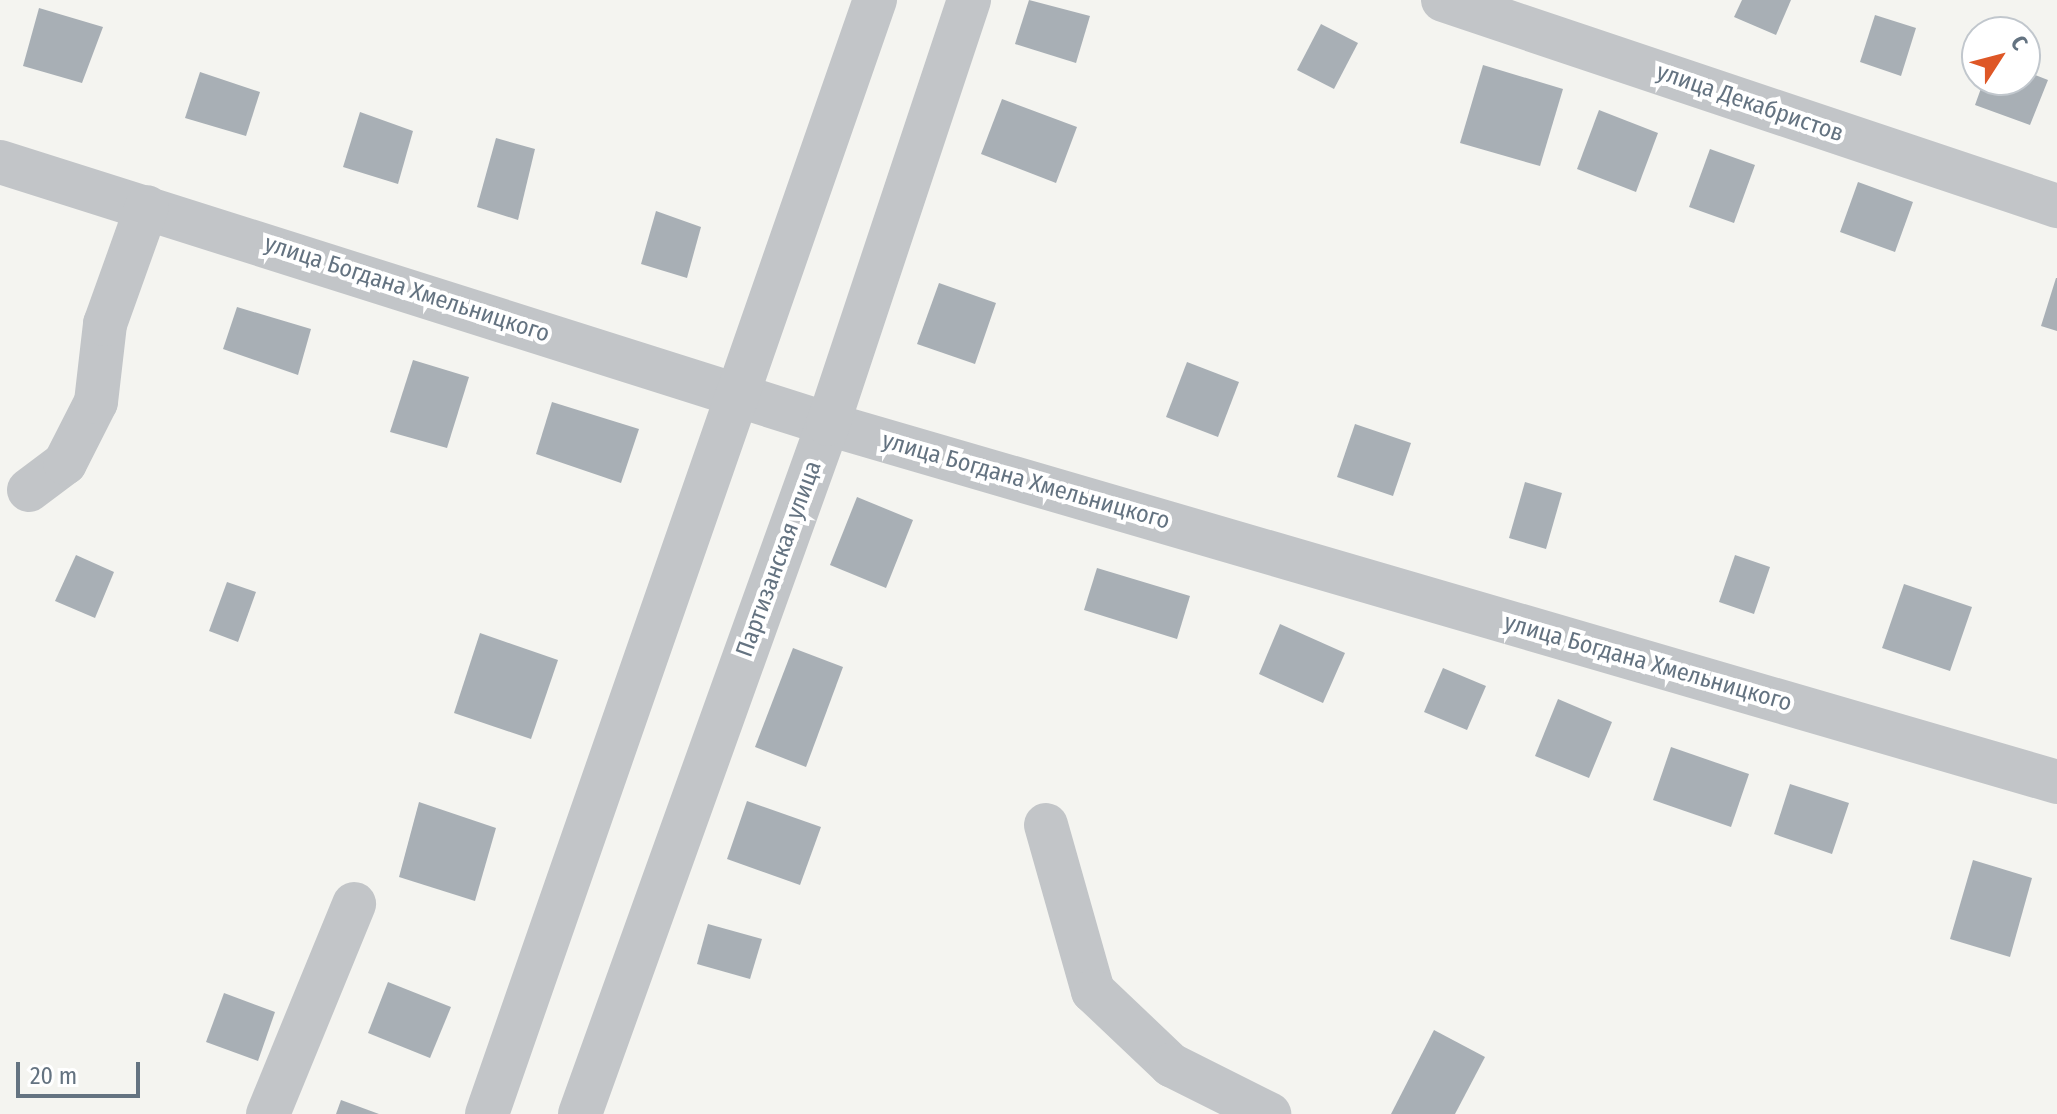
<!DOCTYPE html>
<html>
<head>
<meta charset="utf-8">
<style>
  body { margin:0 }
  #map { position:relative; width:2057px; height:1114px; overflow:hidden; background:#f4f4f0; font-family:"Fira Sans Condensed",sans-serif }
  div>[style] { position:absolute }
  .building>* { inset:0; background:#a8afb5 }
  .minor>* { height:44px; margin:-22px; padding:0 22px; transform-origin:22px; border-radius:22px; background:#c2c5c8 }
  span { translate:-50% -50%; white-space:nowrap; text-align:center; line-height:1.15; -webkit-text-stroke:8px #fff; paint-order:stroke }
  .street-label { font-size:24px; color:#647381 }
  .north { position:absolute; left:1961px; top:16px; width:80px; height:80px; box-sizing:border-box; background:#fff; border:2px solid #c1c7cd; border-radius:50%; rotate:54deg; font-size:22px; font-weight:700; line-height:32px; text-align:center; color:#647381 }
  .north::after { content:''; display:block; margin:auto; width:28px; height:36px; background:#de5726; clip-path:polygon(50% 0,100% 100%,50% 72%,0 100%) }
  .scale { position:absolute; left:16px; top:1062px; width:124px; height:36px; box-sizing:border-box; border:4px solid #647381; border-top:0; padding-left:10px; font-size:24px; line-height:28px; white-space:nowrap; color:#647381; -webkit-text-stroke:6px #fff; paint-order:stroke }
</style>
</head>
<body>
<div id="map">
  <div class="building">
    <i style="clip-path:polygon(1029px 0,1090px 16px,1076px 63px,1015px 44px)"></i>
    <i style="clip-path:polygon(1742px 0,1791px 0,1776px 35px,1734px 17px)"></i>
    <i style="clip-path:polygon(39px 8px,103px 27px,82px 83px,23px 66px)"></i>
    <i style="clip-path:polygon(1875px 15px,1916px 28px,1901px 76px,1860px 62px)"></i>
    <i style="clip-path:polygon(1321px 24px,1358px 43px,1334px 89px,1297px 70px)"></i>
    <i style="clip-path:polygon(1483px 65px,1563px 89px,1540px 166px,1460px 143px)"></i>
    <i style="clip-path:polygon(2025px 71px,2048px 80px,2030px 125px,1975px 105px,1984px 80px,2025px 80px)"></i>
    <i style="clip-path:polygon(200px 72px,260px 92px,246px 136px,185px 118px)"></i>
    <i style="clip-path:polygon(1002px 99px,1077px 127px,1056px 183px,981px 154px)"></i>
    <i style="clip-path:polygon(1599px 110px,1658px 133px,1636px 192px,1577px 169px)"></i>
    <i style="clip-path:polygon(360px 112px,413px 131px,398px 184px,343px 167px)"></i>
    <i style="clip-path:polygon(496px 138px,535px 149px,518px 220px,477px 207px)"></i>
    <i style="clip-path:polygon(1710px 149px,1755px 165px,1734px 223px,1689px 207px)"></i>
    <i style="clip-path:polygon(1858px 182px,1913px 202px,1895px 252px,1840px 232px)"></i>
    <i style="clip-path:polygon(656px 211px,701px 227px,687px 278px,641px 264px)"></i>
    <i style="clip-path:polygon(2056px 278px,2057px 278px,2057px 331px,2041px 326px)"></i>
    <i style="clip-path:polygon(939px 283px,996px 303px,975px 364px,917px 344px)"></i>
    <i style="clip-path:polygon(237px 307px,311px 329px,298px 375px,223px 349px)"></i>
    <i style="clip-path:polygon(413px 360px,469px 377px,447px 448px,390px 432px)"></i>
    <i style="clip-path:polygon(1187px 362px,1239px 382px,1218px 437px,1166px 417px)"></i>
    <i style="clip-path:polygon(552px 402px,639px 429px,621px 483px,536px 454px)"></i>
    <i style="clip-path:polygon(1355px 424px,1411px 443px,1393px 496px,1337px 477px)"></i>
    <i style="clip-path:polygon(1525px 482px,1562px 493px,1546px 549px,1509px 538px)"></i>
    <i style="clip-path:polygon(857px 497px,913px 520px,886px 588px,830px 565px)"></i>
    <i style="clip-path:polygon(76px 555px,114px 572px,95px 618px,55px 601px)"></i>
    <i style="clip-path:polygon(1735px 555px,1770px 567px,1754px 614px,1719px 602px)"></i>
    <i style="clip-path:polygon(1097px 568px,1190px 596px,1177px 639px,1084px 610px)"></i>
    <i style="clip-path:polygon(227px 582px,256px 592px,238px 642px,209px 631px)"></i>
    <i style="clip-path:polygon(1904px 584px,1972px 607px,1950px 671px,1882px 648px)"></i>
    <i style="clip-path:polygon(1280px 624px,1345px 653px,1323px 703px,1259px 674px)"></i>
    <i style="clip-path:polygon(480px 633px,558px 660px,531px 739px,454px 713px)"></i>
    <i style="clip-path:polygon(793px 648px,843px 667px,806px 767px,755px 747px)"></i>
    <i style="clip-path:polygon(1443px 668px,1486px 686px,1467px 730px,1424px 712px)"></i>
    <i style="clip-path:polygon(1558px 699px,1612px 722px,1589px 778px,1535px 756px)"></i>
    <i style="clip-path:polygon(1671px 747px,1749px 774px,1731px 827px,1653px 800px)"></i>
    <i style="clip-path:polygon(1790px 784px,1849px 803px,1832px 854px,1774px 834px)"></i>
    <i style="clip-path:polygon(747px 801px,821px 827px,800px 885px,727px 859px)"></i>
    <i style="clip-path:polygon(419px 802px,496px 828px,475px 901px,399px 877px)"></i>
    <i style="clip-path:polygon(1973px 860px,2032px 878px,2010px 957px,1950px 939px)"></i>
    <i style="clip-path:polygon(708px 924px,762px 939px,750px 979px,697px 964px)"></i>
    <i style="clip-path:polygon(388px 982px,451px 1007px,430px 1058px,368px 1033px)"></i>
    <i style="clip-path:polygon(224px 993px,275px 1012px,258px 1061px,206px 1042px)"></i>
    <i style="clip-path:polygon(1434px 1030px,1485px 1057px,1455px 1114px,1391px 1114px)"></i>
    <i style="clip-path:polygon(341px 1100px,379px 1114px,336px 1114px)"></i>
  </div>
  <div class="minor">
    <i style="left:1443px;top:0;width:648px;rotate:18.55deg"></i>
    <i style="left:0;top:162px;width:868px;rotate:17.56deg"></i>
    <i style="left:828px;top:424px;width:1280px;rotate:16.24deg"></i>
    <i style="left:29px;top:490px;width:45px;rotate:-36.9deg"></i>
    <i style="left:65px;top:463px;width:68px;rotate:-63.1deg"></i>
    <i style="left:96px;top:402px;width:79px;rotate:-83.4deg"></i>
    <i style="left:105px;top:324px;width:124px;rotate:-70.3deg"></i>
    <i style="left:1046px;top:825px;width:173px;rotate:74.2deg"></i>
    <i style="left:1093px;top:991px;width:108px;rotate:43.5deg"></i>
    <i style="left:1171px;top:1065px;width:110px;rotate:26.6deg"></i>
    <i style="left:268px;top:1114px;width:227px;rotate:-67.7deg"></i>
    <i style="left:487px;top:1114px;width:1180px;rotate:-70.8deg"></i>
    <i style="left:580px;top:1114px;width:733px;rotate:-70.23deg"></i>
    <i style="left:828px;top:424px;width:447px;rotate:-71.6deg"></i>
  </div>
  <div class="street-label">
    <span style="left:1750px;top:103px;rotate:19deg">улица Декабристов</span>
    <span style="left:407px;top:289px;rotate:18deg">улица Богдана Хмельницкого</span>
    <span style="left:1026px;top:481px;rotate:16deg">улица Богдана Хмельницкого</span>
    <span style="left:779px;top:559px;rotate:-70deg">Партизанская улица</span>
    <span style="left:1648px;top:663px;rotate:16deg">улица Богдана Хмельницкого</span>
  </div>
  <div class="north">С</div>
  <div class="scale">20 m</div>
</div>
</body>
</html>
